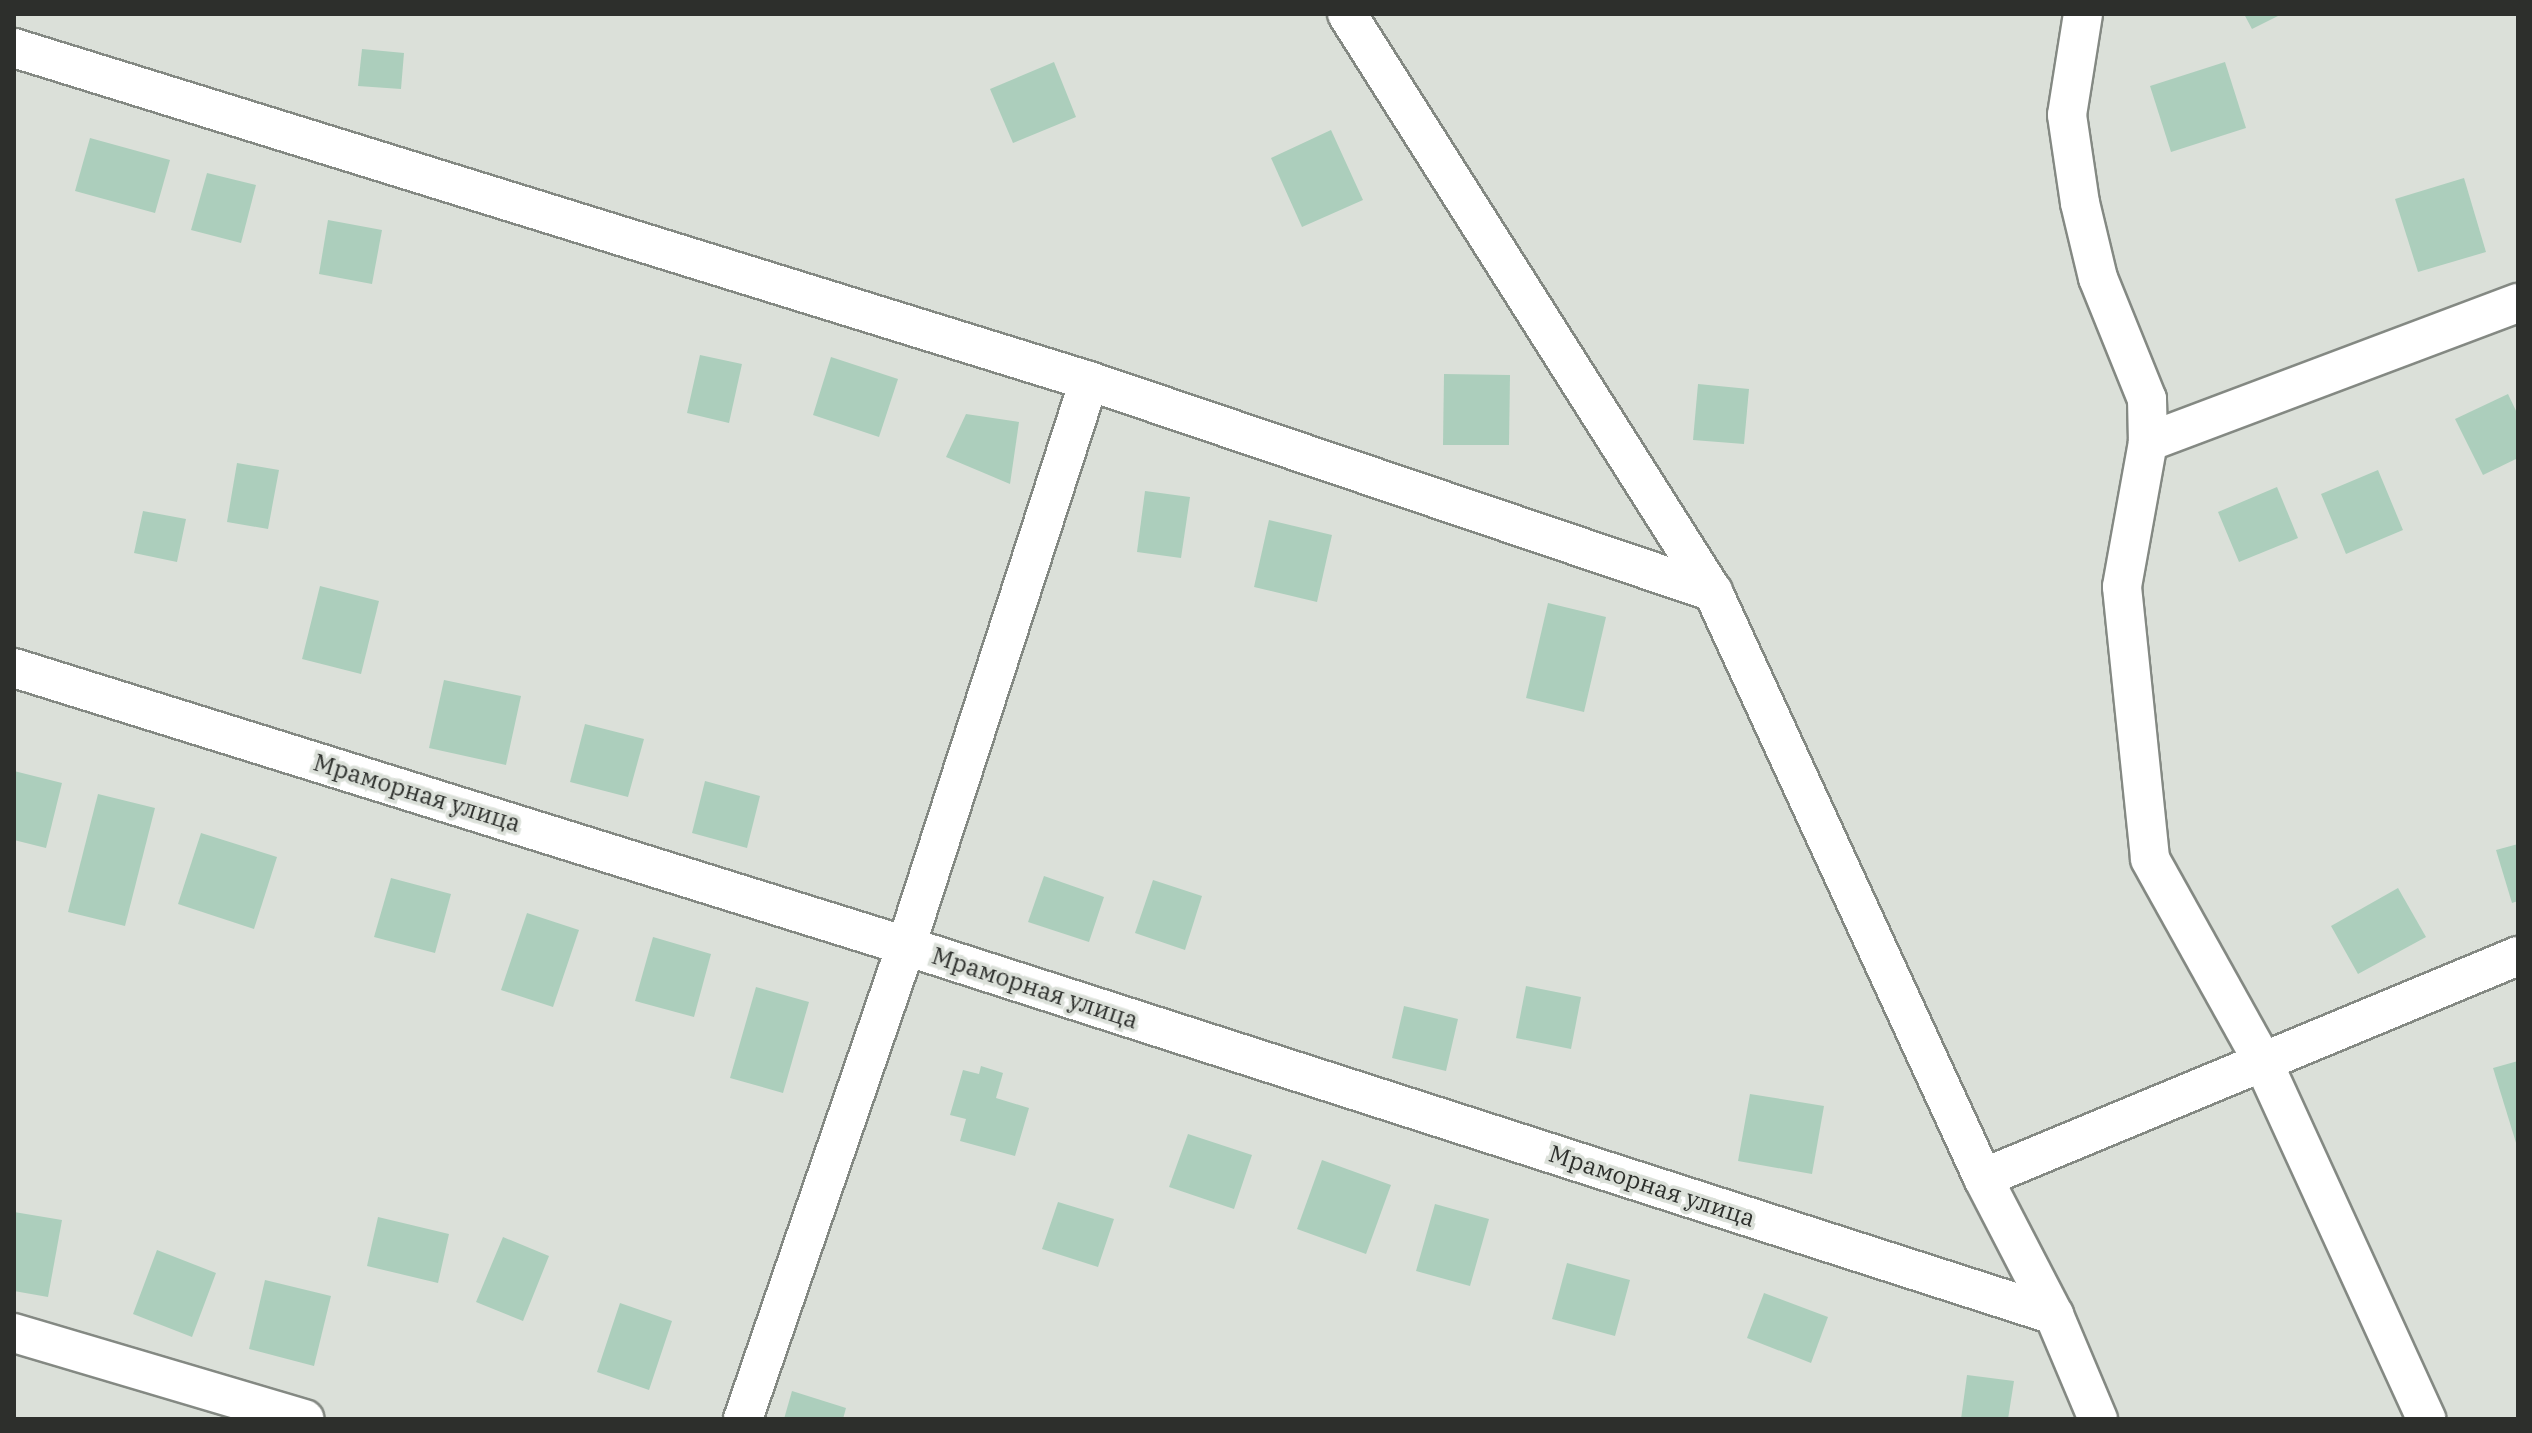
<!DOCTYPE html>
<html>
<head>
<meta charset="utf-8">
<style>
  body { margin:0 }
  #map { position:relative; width:2532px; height:1433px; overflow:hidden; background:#dbe0d9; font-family:"IBM Plex Serif",serif }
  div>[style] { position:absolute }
  .building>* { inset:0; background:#accebc }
  .roads { filter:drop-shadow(2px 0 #848983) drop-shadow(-2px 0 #848983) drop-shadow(0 2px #848983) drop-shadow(0 -2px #848983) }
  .minor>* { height:38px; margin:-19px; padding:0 19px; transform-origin:19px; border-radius:19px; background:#fff }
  span { translate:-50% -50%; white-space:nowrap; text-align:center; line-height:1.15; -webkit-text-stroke:7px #dbe0d9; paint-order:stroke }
  .street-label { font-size:24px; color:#2d2f2c }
  .frame { position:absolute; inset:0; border:16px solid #2d2f2c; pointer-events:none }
</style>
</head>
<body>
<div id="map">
  <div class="building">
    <i style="clip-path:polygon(2244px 14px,2282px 14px,2252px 29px)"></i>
    <i style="clip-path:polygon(362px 49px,404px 53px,401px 89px,358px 86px)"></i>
    <i style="clip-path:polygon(1054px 62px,1076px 117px,1013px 143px,990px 89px)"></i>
    <i style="clip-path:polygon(2225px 62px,2246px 128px,2171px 152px,2150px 86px)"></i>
    <i style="clip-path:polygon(1331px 130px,1363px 200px,1302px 227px,1271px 158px)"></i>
    <i style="clip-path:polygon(90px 138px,170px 160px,155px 213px,75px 191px)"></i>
    <i style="clip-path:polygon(207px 173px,256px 185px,241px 243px,191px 230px)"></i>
    <i style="clip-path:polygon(2464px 178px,2486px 252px,2418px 272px,2395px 199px)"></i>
    <i style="clip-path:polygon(328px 220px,382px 230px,372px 284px,319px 274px)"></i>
    <i style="clip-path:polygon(700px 355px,742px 364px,729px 423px,687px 413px)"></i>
    <i style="clip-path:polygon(831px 357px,898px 379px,879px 437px,813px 415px)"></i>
    <i style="clip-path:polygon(1444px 374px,1510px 375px,1509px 445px,1443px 445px)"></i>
    <i style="clip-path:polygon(1698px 384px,1749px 389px,1744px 444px,1693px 440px)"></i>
    <i style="clip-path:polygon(2508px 394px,2518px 415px,2518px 458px,2483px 475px,2455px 419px)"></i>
    <i style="clip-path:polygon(966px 414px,1019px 422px,1010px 484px,946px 457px)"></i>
    <i style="clip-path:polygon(237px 463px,279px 470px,268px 529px,227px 522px)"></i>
    <i style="clip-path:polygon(2378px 470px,2403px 530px,2346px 554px,2321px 494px)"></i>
    <i style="clip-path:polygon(2277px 487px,2298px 538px,2239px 562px,2218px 512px)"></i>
    <i style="clip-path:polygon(1145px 491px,1190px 497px,1181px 558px,1137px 552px)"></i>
    <i style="clip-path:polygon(143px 511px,186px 519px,177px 562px,134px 553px)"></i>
    <i style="clip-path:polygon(1269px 520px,1332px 535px,1317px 602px,1254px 587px)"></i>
    <i style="clip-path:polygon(320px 586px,379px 601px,361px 674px,302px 659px)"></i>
    <i style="clip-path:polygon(1548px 603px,1606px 617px,1584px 712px,1526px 698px)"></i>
    <i style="clip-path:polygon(444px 680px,521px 696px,506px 765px,429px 748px)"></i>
    <i style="clip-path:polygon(585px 724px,644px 739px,628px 797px,570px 782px)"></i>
    <i style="clip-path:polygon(14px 771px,62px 783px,46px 848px,14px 840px)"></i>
    <i style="clip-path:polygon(705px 781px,760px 796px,747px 848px,692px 833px)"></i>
    <i style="clip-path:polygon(98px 794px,155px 808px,125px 926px,68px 912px)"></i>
    <i style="clip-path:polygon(201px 833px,277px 857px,254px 929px,178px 904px)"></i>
    <i style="clip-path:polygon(2518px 844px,2518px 901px,2512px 903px,2496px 850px)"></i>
    <i style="clip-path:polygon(1044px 876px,1104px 897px,1089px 942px,1028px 922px)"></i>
    <i style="clip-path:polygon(391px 878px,451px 894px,435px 953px,374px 937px)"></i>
    <i style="clip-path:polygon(1153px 880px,1202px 896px,1185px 950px,1135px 933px)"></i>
    <i style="clip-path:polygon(2398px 888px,2426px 937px,2358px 974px,2331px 926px)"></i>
    <i style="clip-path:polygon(527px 913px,579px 930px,553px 1007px,501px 990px)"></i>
    <i style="clip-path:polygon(653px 937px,711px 954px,694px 1017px,635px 1001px)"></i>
    <i style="clip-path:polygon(1526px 986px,1581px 997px,1571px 1049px,1516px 1038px)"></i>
    <i style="clip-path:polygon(756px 987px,809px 1002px,783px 1093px,730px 1078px)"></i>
    <i style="clip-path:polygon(1404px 1006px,1458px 1019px,1446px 1071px,1392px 1058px)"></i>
    <i style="clip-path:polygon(2518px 1061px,2518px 1146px,2517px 1146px,2493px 1068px)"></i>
    <i style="clip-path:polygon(981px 1066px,1003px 1073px,996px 1098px,1029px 1108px,1015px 1156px,960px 1141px,966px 1119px,950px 1115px,963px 1070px,979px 1074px)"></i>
    <i style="clip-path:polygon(1750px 1094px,1824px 1106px,1812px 1174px,1738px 1161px)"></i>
    <i style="clip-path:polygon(1188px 1134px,1252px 1155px,1234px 1209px,1169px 1187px)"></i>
    <i style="clip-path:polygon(1322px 1160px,1391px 1185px,1366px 1254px,1297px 1229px)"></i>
    <i style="clip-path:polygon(1058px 1202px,1114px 1219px,1098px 1267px,1042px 1249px)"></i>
    <i style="clip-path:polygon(1435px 1204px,1489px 1219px,1470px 1286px,1416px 1271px)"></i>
    <i style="clip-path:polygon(14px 1212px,62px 1220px,48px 1297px,14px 1291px)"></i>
    <i style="clip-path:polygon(378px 1217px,449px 1234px,438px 1283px,367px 1266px)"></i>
    <i style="clip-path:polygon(503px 1237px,549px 1256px,523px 1321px,476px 1302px)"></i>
    <i style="clip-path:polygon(157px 1250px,216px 1273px,192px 1337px,133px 1314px)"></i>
    <i style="clip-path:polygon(1567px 1263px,1630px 1280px,1615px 1336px,1552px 1319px)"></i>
    <i style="clip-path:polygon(265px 1280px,331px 1296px,314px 1366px,249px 1349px)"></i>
    <i style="clip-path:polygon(1764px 1293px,1828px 1317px,1811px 1363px,1747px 1338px)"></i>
    <i style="clip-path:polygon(620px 1303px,672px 1321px,649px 1390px,597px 1372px)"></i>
    <i style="clip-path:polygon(1967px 1375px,2014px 1381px,2008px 1419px,1961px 1419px)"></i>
    <i style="clip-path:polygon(792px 1391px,846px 1408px,843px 1419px,784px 1419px)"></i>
  </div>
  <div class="roads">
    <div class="minor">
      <i style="left:1347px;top:14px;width:684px;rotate:57.66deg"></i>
      <i style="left:1713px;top:592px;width:645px;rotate:65.26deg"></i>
      <i style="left:1983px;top:1178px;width:154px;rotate:62.6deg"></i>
      <i style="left:2054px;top:1315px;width:113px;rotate:67.1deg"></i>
      <i style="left:2083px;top:14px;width:102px;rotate:99deg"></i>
      <i style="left:2067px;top:115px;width:89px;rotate:81.6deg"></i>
      <i style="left:2080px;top:203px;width:77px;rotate:76.5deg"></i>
      <i style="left:2098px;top:278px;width:131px;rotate:68deg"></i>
      <i style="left:2147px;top:399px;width:43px;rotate:88.7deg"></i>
      <i style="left:2148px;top:442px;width:147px;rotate:100.2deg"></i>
      <i style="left:2122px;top:587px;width:273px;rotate:84.1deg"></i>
      <i style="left:2150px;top:859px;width:230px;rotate:60.9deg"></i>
      <i style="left:2262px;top:1060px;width:395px;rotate:65.4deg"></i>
      <i style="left:14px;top:48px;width:1125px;rotate:17.21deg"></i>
      <i style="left:1089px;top:381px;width:659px;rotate:18.68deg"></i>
      <i style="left:2148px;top:442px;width:395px;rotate:-20.6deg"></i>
      <i style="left:14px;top:668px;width:934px;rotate:17.31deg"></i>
      <i style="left:906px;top:946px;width:1206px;rotate:17.82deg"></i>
      <i style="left:1983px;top:1178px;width:579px;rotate:-22.54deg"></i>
      <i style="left:14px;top:1333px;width:303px;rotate:16.5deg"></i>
      <i style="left:743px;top:1419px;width:500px;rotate:-70.99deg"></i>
      <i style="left:906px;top:946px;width:594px;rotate:-72.05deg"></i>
    </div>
  </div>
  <div class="street-label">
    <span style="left:417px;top:793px;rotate:17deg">Мраморная улица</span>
    <span style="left:1035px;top:988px;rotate:18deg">Мраморная улица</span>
    <span style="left:1652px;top:1186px;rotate:18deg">Мраморная улица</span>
  </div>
  <div class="frame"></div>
</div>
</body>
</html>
